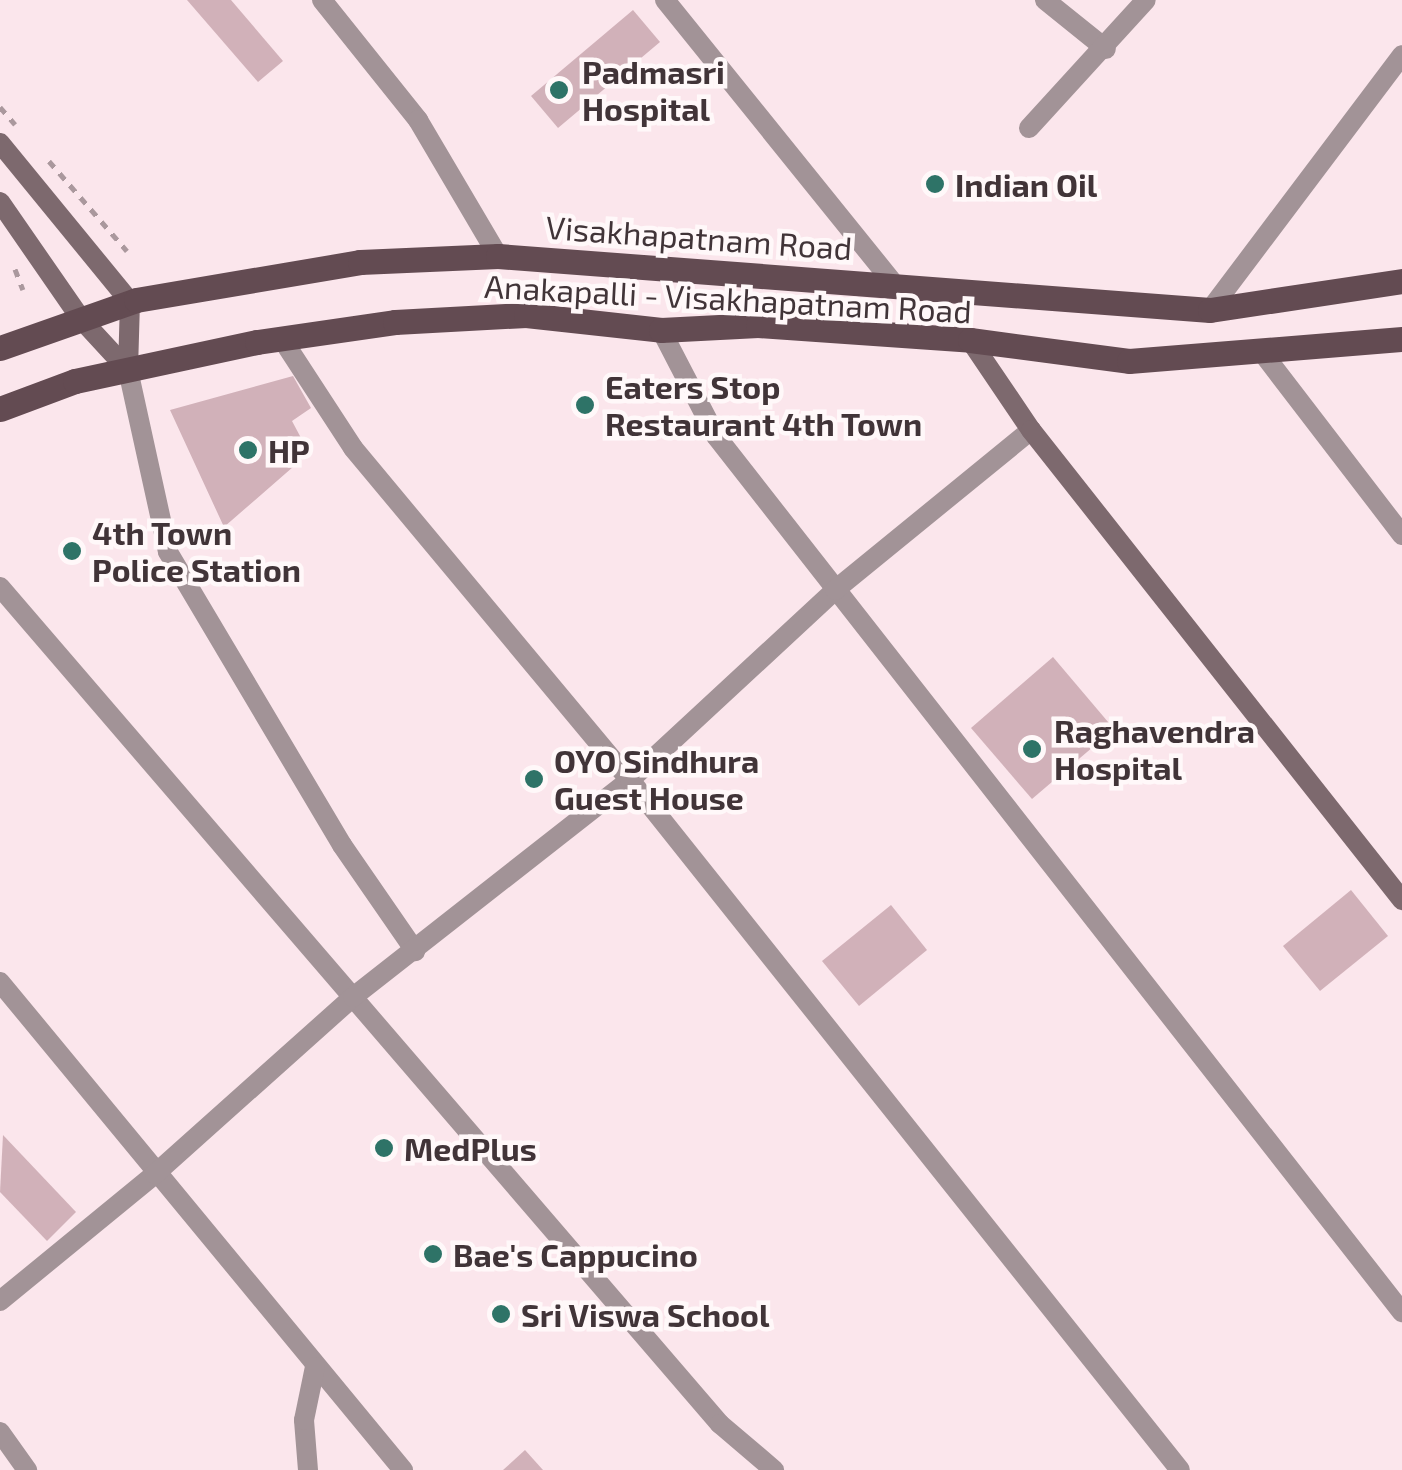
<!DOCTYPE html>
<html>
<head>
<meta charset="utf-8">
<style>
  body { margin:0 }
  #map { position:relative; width:1402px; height:1470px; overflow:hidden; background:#fbe6ec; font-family:"Exo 2",sans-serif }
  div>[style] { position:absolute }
  .building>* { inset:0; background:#d1b1b9 }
  .path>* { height:5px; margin-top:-2.5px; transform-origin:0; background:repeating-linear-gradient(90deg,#aa989d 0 8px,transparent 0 16px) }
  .street>* { height:20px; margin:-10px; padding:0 10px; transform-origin:10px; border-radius:10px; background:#a29397 }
  .secondary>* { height:20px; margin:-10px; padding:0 10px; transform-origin:10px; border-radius:10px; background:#7d696e }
  .primary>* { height:25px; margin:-12.5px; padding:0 12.5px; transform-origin:12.5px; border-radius:12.5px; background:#634b52 }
  .dots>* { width:28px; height:28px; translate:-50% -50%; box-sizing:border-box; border:5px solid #fff8f9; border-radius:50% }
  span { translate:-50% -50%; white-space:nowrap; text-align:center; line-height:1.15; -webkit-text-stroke:9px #fff8f9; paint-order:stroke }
  .poi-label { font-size:32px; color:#413438; font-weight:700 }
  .left { translate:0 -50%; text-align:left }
  .street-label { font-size:32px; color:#413438 }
</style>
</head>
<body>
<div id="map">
  <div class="building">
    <i style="clip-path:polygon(187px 0,231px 0,283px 61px,258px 82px)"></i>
    <i style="clip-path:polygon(633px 10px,660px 42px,558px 128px,531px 96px)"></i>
    <i style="clip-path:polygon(293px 376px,311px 408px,292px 421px,309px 453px,224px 527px,170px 410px)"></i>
    <i style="clip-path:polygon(1053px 657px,1114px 729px,1032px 799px,971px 728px)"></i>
    <i style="clip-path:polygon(1351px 890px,1388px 936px,1320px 991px,1283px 946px)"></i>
    <i style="clip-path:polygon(891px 905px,927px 950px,859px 1006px,822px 961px)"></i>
    <i style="clip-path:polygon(3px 1135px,76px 1212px,47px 1241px,0 1192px)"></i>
    <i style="clip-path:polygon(525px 1450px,543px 1470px,503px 1470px)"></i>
  </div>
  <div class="path">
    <i style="left:0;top:107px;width:23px;rotate:49deg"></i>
    <i style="left:49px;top:161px;width:119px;rotate:49.1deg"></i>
    <i style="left:15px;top:269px;width:22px;rotate:69deg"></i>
  </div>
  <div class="street">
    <i style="left:322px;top:0;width:154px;rotate:51.3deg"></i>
    <i style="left:418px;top:120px;width:158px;rotate:59.5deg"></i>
    <i style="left:665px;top:0;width:363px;rotate:51.1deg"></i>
    <i style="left:1045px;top:0;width:78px;rotate:38.8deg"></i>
    <i style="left:1029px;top:128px;width:173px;rotate:-47.6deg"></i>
    <i style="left:1210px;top:310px;width:319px;rotate:-53deg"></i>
    <i style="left:661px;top:330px;width:119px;rotate:62.6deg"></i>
    <i style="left:716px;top:436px;width:1113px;rotate:51.94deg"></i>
    <i style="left:284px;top:342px;width:126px;rotate:56.9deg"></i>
    <i style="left:353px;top:448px;width:432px;rotate:50.2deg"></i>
    <i style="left:630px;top:780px;width:882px;rotate:51.44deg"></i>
    <i style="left:1261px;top:351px;width:232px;rotate:52.5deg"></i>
    <i style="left:128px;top:370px;width:186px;rotate:77.6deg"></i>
    <i style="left:168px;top:552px;width:341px;rotate:59.3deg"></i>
    <i style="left:342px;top:845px;width:129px;rotate:55.4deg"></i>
    <i style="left:0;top:587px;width:1104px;rotate:49.3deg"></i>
    <i style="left:720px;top:1424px;width:71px;rotate:40.4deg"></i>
    <i style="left:0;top:982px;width:633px;rotate:50.45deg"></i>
    <i style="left:0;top:1301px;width:200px;rotate:-39.3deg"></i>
    <i style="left:155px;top:1174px;width:266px;rotate:-41.8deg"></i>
    <i style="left:353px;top:997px;width:352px;rotate:-38.1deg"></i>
    <i style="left:630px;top:780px;width:280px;rotate:-42.8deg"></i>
    <i style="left:835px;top:590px;width:253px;rotate:-39.2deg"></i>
    <i style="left:0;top:1432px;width:47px;rotate:54.6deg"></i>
    <i style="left:308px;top:1470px;width:50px;rotate:-94.6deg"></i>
    <i style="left:304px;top:1420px;width:54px;rotate:-78.3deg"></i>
  </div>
  <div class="secondary">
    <i style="left:0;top:143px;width:205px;rotate:50.7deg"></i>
    <i style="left:130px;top:302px;width:68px;rotate:91.7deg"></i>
    <i style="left:0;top:202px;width:142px;rotate:55.3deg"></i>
    <i style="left:81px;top:319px;width:69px;rotate:47.3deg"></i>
    <i style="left:970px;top:340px;width:109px;rotate:55.9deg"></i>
    <i style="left:1031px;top:430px;width:599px;rotate:51.71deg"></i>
  </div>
  <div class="primary">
    <i style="left:0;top:348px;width:144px;rotate:-19.4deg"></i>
    <i style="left:136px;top:300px;width:227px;rotate:-9.6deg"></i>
    <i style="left:360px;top:262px;width:138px;rotate:-2.5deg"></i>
    <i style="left:498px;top:256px;width:714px;rotate:4.34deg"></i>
    <i style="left:1210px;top:310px;width:194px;rotate:-8.6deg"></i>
    <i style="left:0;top:409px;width:80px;rotate:-20.5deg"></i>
    <i style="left:75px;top:381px;width:186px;rotate:-12.1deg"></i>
    <i style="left:257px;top:342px;width:139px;rotate:-8.2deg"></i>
    <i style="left:395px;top:322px;width:131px;rotate:-3.1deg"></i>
    <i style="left:526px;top:315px;width:136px;rotate:6.3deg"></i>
    <i style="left:661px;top:330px;width:97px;rotate:-3deg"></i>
    <i style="left:758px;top:325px;width:213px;rotate:4deg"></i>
    <i style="left:970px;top:340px;width:160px;rotate:7.5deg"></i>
    <i style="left:1129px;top:361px;width:274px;rotate:-4.6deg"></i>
  </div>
  <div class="dots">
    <i style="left:559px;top:90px;background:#2e7367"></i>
    <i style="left:935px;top:184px;background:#2e7367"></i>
    <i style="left:585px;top:405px;background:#2e7367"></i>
    <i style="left:248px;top:450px;background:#2e7367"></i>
    <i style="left:72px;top:551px;background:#2e7367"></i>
    <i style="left:1032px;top:749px;background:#2e7367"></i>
    <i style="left:534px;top:779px;background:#2e7367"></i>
    <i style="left:384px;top:1148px;background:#2e7367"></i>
    <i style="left:433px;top:1254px;background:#2e7367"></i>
    <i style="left:501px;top:1314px;background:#2e7367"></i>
  </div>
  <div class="poi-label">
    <span class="left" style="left:582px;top:90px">Padmasri<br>Hospital</span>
    <span class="left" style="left:955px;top:184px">Indian Oil</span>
    <span class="left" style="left:605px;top:405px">Eaters Stop<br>Restaurant 4th Town</span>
    <span class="left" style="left:268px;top:450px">HP</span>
    <span class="left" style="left:92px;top:551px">4th Town<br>Police Station</span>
    <span class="left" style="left:1054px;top:749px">Raghavendra<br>Hospital</span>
    <span class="left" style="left:554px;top:779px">OYO Sindhura<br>Guest House</span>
    <span class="left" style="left:404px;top:1148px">MedPlus</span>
    <span class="left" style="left:453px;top:1254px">Bae's Cappucino</span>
    <span class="left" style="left:521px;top:1314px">Sri Viswa School</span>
  </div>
  <div class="street-label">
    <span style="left:699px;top:237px;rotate:4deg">Visakhapatnam Road</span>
    <span style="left:728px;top:298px;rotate:3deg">Anakapalli - Visakhapatnam Road</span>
  </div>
</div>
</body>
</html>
